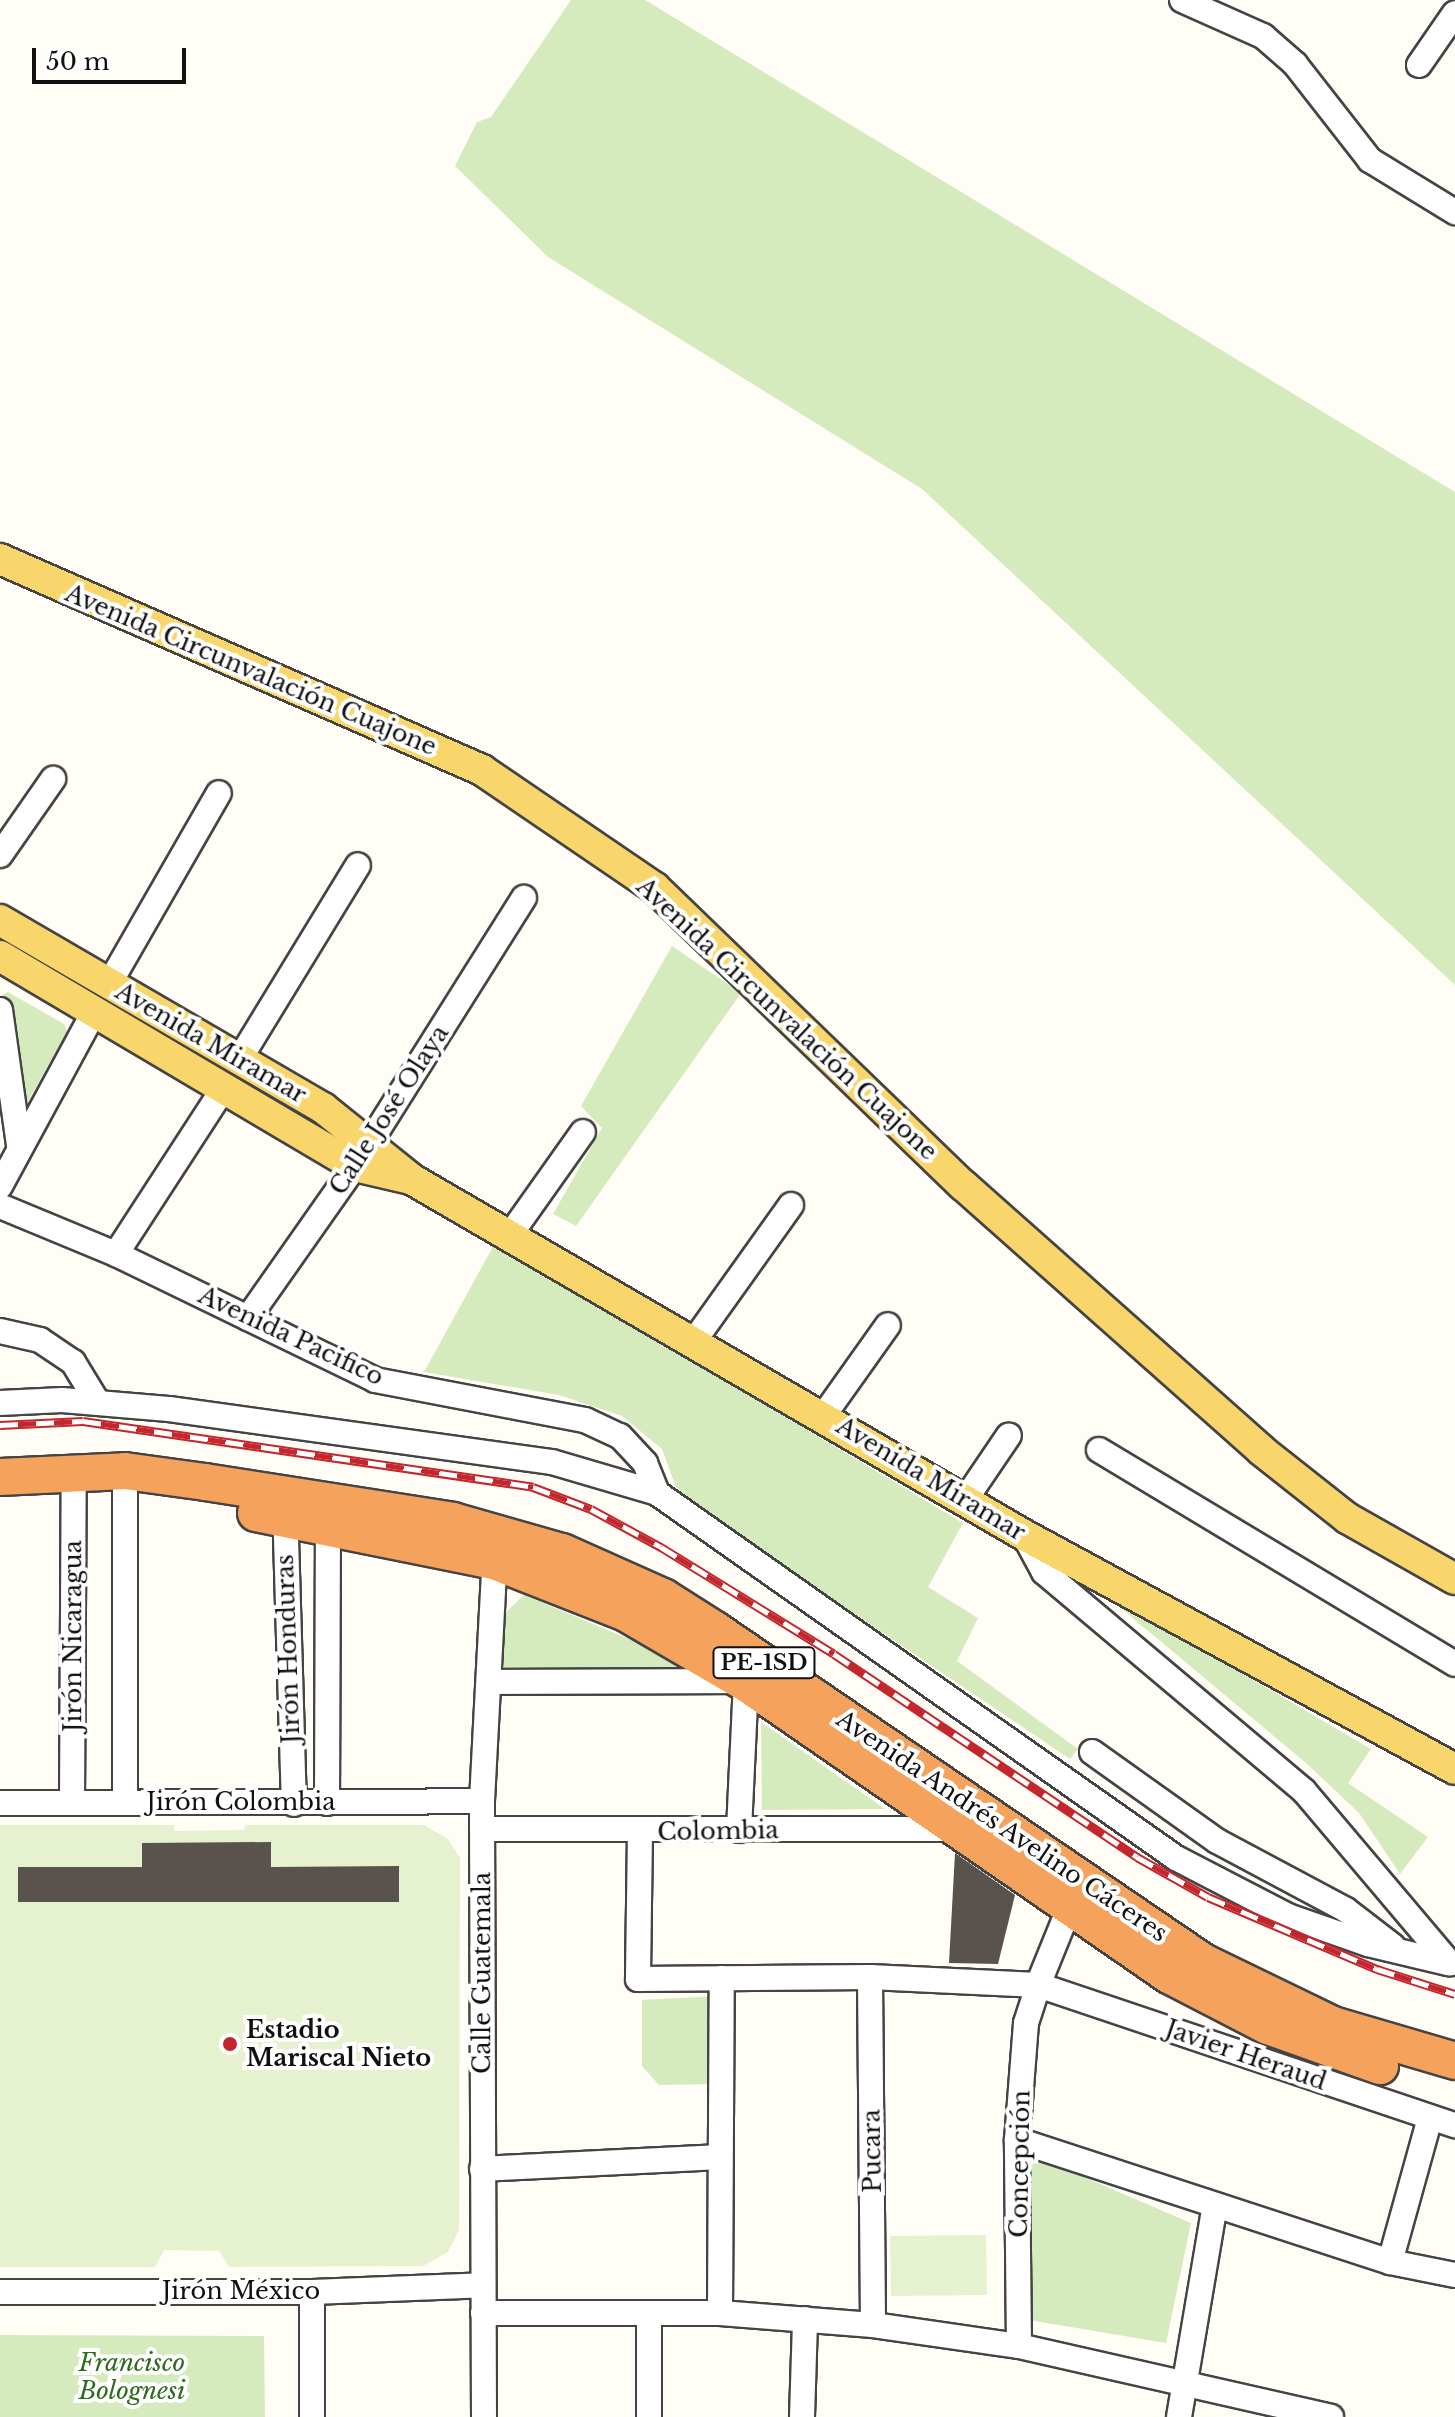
<!DOCTYPE html>
<html>
<head>
<meta charset="utf-8">
<style>
  body { margin:0 }
  #map { position:relative; width:1455px; height:2417px; overflow:hidden; background:#fffdf5; font-family:"Libre Baskerville",serif }
  div>[style] { position:absolute }
  .green>* { inset:0; background:#d5ebbd }
  .pitch>* { inset:0; background:#e6f2cf }
  .building>* { inset:0; background:#5a524d }
  .roads { filter:drop-shadow(2px 0 #444) drop-shadow(-2px 0 #444) drop-shadow(0 2px #444) drop-shadow(0 -2px #444) }
  .minor>* { height:24px; margin:-12px; padding:0 12px; transform-origin:12px; border-radius:12px; background:#fff }
  .major>* { height:30px; margin:-15px; padding:0 15px; transform-origin:15px; border-radius:15px; background:#f9d66b }
  .highway>* { height:36px; margin:-18px; padding:0 18px; transform-origin:18px; border-radius:18px; background:#f5a25d }
  .rail>* { height:9px; margin-top:-4.5px; transform-origin:0; background:repeating-linear-gradient(90deg,#fff 0 18px,#c4262e 0 36px); box-sizing:border-box; border-block:2px solid #c4262e }
  .dots>* { width:22px; height:22px; translate:-50% -50%; box-sizing:border-box; border:4px solid #fff; border-radius:50% }
  span { translate:-50% -50%; white-space:nowrap; text-align:center; line-height:1.15; -webkit-text-stroke:8px #fff; paint-order:stroke }
  .shield-label span { padding:2px 6px; background:#fff; border:2px solid; border-radius:6px; -webkit-text-stroke-width:0 }
  .shield-label { font-size:22px; color:#111; font-weight:700 }
  .street-label { font-size:24px; color:#111 }
  .poi-label { font-size:24px; color:#111; font-weight:700 }
  .left { translate:0 -50%; text-align:left }
  .park-label { font-size:24px; color:#2f6b1f; font-style:italic }
  .scale { position:absolute; left:32px; top:48px; width:154px; height:36px; box-sizing:border-box; border:4px solid #111; border-top:0; padding-left:10px; font-size:24px; line-height:28px; white-space:nowrap; color:#111; -webkit-text-stroke:6px #fff; paint-order:stroke }
</style>
</head>
<body>
<div id="map">
  <div class="green">
    <i style="clip-path:polygon(571px 0,645px 0,1455px 492px,1455px 985px,922px 489px,548px 257px,455px 166px,477px 122px,491px 117px)"></i>
    <i style="clip-path:polygon(672px 946px,741px 993px,576px 1226px,553px 1214px,602px 1128px,581px 1106px)"></i>
    <i style="clip-path:polygon(8px 992px,64px 1024px,67px 1031px,26px 1105px,18px 1105px,2px 995px)"></i>
    <i style="clip-path:polygon(495px 1243px,963px 1523px,928px 1587px,978px 1618px,957px 1661px,1078px 1749px,1070px 1759px,708px 1515px,676px 1487px,662px 1449px,622px 1416px,559px 1395px,424px 1372px)"></i>
    <i style="clip-path:polygon(1098px 1589px,1371px 1749px,1348px 1783px,1428px 1837px,1400px 1874px,1359px 1813px,1306px 1763px)"></i>
    <i style="clip-path:polygon(524px 1595px,655px 1650px,681px 1668px,502px 1671px,502px 1616px)"></i>
    <i style="clip-path:polygon(761px 1722px,885px 1809px,762px 1810px)"></i>
    <i style="clip-path:polygon(715px 1996px,716px 2084px,659px 2085px,642px 2066px,642px 2000px)"></i>
    <i style="clip-path:polygon(1034px 2160px,1044px 2160px,1191px 2223px,1166px 2343px,1029px 2320px,1027px 2172px)"></i>
    <i style="clip-path:polygon(0 2335px,264px 2336px,265px 2417px,0 2417px)"></i>
  </div>
  <div class="pitch">
    <i style="clip-path:polygon(0 1825px,174px 1825px,175px 1831px,244px 1830px,245px 1825px,424px 1825px,448px 1839px,460px 1858px,459px 2230px,448px 2252px,423px 2266px,229px 2267px,219px 2251px,164px 2250px,155px 2267px,0 2267px)"></i>
    <i style="clip-path:polygon(986px 2235px,987px 2295px,891px 2296px,890px 2236px)"></i>
  </div>
  <div class="building">
    <i style="clip-path:polygon(271px 1842px,271px 1867px,399px 1866px,399px 1902px,18px 1902px,18px 1867px,142px 1867px,142px 1843px)"></i>
    <i style="clip-path:polygon(955px 1853px,1015px 1895px,998px 1964px,949px 1963px)"></i>
  </div>
  <div class="roads">
    <div class="minor">
      <i style="left:1182px;top:0;width:89px;rotate:24deg"></i>
      <i style="left:1263px;top:36px;width:43px;rotate:41.2deg"></i>
      <i style="left:1295px;top:64px;width:122px;rotate:52deg"></i>
      <i style="left:1370px;top:160px;width:100px;rotate:31.5deg"></i>
      <i style="left:1419px;top:65px;width:63px;rotate:-55.3deg"></i>
      <i style="left:0;top:855px;width:93px;rotate:-55.1deg"></i>
      <i style="left:109px;top:984px;width:220px;rotate:-60.1deg"></i>
      <i style="left:0;top:1010px;width:137px;rotate:82deg"></i>
      <i style="left:239px;top:1060px;width:228px;rotate:-58.6deg"></i>
      <i style="left:0;top:1186px;width:198px;rotate:-61.6deg"></i>
      <i style="left:0;top:1206px;width:126px;rotate:22.5deg"></i>
      <i style="left:116px;top:1254px;width:288px;rotate:25.9deg"></i>
      <i style="left:375px;top:1380px;width:214px;rotate:10.8deg"></i>
      <i style="left:585px;top:1420px;width:38px;rotate:25deg"></i>
      <i style="left:620px;top:1436px;width:37px;rotate:47deg"></i>
      <i style="left:645px;top:1463px;width:32px;rotate:68deg"></i>
      <i style="left:510px;top:1235px;width:126px;rotate:-54.7deg"></i>
      <i style="left:116px;top:1254px;width:197px;rotate:-57deg"></i>
      <i style="left:248px;top:1318px;width:186px;rotate:-54.9deg"></i>
      <i style="left:355px;top:1166px;width:317px;rotate:-57.8deg"></i>
      <i style="left:0;top:1331px;width:41px;rotate:12.7deg"></i>
      <i style="left:40px;top:1340px;width:40px;rotate:34deg"></i>
      <i style="left:73px;top:1362px;width:48px;rotate:58.6deg"></i>
      <i style="left:694px;top:1341px;width:167px;rotate:-54.5deg"></i>
      <i style="left:0;top:1403px;width:62px;rotate:-2.8deg"></i>
      <i style="left:62px;top:1400px;width:107px;rotate:4.8deg"></i>
      <i style="left:169px;top:1409px;width:387px;rotate:7.9deg"></i>
      <i style="left:552px;top:1462px;width:109px;rotate:16.4deg"></i>
      <i style="left:657px;top:1493px;width:634px;rotate:35.12deg"></i>
      <i style="left:1176px;top:1858px;width:126px;rotate:27.4deg"></i>
      <i style="left:1288px;top:1916px;width:85px;rotate:19.3deg"></i>
      <i style="left:1368px;top:1944px;width:82px;rotate:13.4deg"></i>
      <i style="left:824px;top:1415px;width:110px;rotate:-54.6deg"></i>
      <i style="left:1099px;top:1450px;width:415px;rotate:31deg"></i>
      <i style="left:125px;top:1471px;width:331px;rotate:90deg"></i>
      <i style="left:965px;top:1500px;width:78px;rotate:-55.9deg"></i>
      <i style="left:285px;top:1504px;width:300px;rotate:88.3deg"></i>
      <i style="left:1024px;top:1535px;width:42px;rotate:61.6deg"></i>
      <i style="left:1044px;top:1572px;width:340px;rotate:40.1deg"></i>
      <i style="left:1304px;top:1791px;width:226px;rotate:49.8deg"></i>
      <i style="left:489px;top:1682px;width:250px;rotate:-0.2deg"></i>
      <i style="left:1092px;top:1752px;width:153px;rotate:35.5deg"></i>
      <i style="left:1217px;top:1841px;width:146px;rotate:28.1deg"></i>
      <i style="left:1346px;top:1910px;width:59px;rotate:37.5deg"></i>
      <i style="left:72px;top:1802px;width:331px;rotate:-89.7deg"></i>
      <i style="left:0;top:1803px;width:482px;rotate:-0.2deg"></i>
      <i style="left:327px;top:1803px;width:290px;rotate:-89.8deg"></i>
      <i style="left:482px;top:1829px;width:472px"></i>
      <i style="left:739px;top:1830px;width:147px;rotate:-87.3deg"></i>
      <i style="left:640px;top:1832px;width:147px;rotate:90.8deg"></i>
      <i style="left:638px;top:1979px;width:232px;rotate:-0.5deg"></i>
      <i style="left:870px;top:1977px;width:168px;rotate:2.7deg"></i>
      <i style="left:1038px;top:1985px;width:98px;rotate:-67.9deg"></i>
      <i style="left:870px;top:1977px;width:348px;rotate:89.5deg"></i>
      <i style="left:1017px;top:2140px;width:392px;rotate:18.1deg"></i>
      <i style="left:1390px;top:2262px;width:66px;rotate:11.3deg"></i>
      <i style="left:482px;top:2169px;width:237px;rotate:-2.9deg"></i>
      <i style="left:1390px;top:2262px;width:149px;rotate:-74.5deg"></i>
      <i style="left:0;top:2292px;width:312px"></i>
      <i style="left:312px;top:2292px;width:171px;rotate:-2.3deg"></i>
      <i style="left:483px;top:2313px;width:237px"></i>
      <i style="left:720px;top:2313px;width:153px;rotate:4.5deg"></i>
      <i style="left:873px;top:2325px;width:148px;rotate:8.2deg"></i>
      <i style="left:1019px;top:2346px;width:320px;rotate:12.8deg"></i>
      <i style="left:720px;top:2313px;width:335px;rotate:-89.7deg"></i>
      <i style="left:1019px;top:2346px;width:206px;rotate:-90.6deg"></i>
      <i style="left:1017px;top:2140px;width:117px;rotate:-85.6deg"></i>
      <i style="left:1026px;top:2023px;width:40px;rotate:-72deg"></i>
      <i style="left:1038px;top:1985px;width:440px;rotate:18.6deg"></i>
      <i style="left:312px;top:2417px;width:125px;rotate:-90deg"></i>
      <i style="left:484px;top:2417px;width:616px;rotate:-90.19deg"></i>
      <i style="left:482px;top:1801px;width:252px;rotate:-87deg"></i>
      <i style="left:649px;top:2417px;width:101px;rotate:-90deg"></i>
      <i style="left:802px;top:2417px;width:98px;rotate:-88.2deg"></i>
      <i style="left:1179px;top:2417px;width:215px;rotate:-80.4deg"></i>
    </div>
    <div class="major">
      <i style="left:0;top:559px;width:526px;rotate:23.64deg"></i>
      <i style="left:482px;top:770px;width:209px;rotate:34.3deg"></i>
      <i style="left:655px;top:888px;width:429px;rotate:44deg"></i>
      <i style="left:964px;top:1186px;width:397px;rotate:41.6deg"></i>
      <i style="left:1261px;top:1450px;width:110px;rotate:38.3deg"></i>
      <i style="left:1347px;top:1518px;width:124px;rotate:29.5deg"></i>
      <i style="left:0;top:920px;width:374px;rotate:30.2deg"></i>
      <i style="left:323px;top:1108px;width:115px;rotate:38.7deg"></i>
      <i style="left:413px;top:1180px;width:707px;rotate:30.16deg"></i>
      <i style="left:1024px;top:1535px;width:490px;rotate:28.5deg"></i>
      <i style="left:0;top:956px;width:412px;rotate:30.6deg"></i>
      <i style="left:355px;top:1166px;width:57px;rotate:13.1deg"></i>
    </div>
    <div class="highway">
      <i style="left:0;top:1477px;width:125px;rotate:-2.7deg"></i>
      <i style="left:125px;top:1471px;width:81px;rotate:7.8deg"></i>
      <i style="left:205px;top:1482px;width:251px;rotate:8.9deg"></i>
      <i style="left:453px;top:1521px;width:113px;rotate:15.9deg"></i>
      <i style="left:562px;top:1552px;width:111px;rotate:24deg"></i>
      <i style="left:663px;top:1597px;width:62px;rotate:32.4deg"></i>
      <i style="left:715px;top:1630px;width:590px;rotate:34.23deg"></i>
      <i style="left:1203px;top:1962px;width:144px;rotate:25.9deg"></i>
      <i style="left:1333px;top:2025px;width:127px;rotate:16.4deg"></i>
      <i style="left:256px;top:1513px;width:243px;rotate:11.4deg"></i>
      <i style="left:494px;top:1561px;width:142px;rotate:21.5deg"></i>
      <i style="left:626px;top:1613px;width:139px;rotate:30.3deg"></i>
      <i style="left:746px;top:1683px;width:514px;rotate:34.62deg"></i>
      <i style="left:1169px;top:1975px;width:111px;rotate:27.3deg"></i>
      <i style="left:1268px;top:2026px;width:119px;rotate:19.7deg"></i>
    </div>
  </div>
  <div class="rail">
    <i style="left:0;top:1425px;width:83px;rotate:-2.8deg"></i>
    <i style="left:83px;top:1421px;width:455px;rotate:8.3deg"></i>
    <i style="left:533px;top:1487px;width:62px;rotate:20.8deg"></i>
    <i style="left:591px;top:1509px;width:80px;rotate:28.5deg"></i>
    <i style="left:661px;top:1547px;width:203px;rotate:31.7deg"></i>
    <i style="left:834px;top:1654px;width:365px;rotate:33.8deg"></i>
    <i style="left:1137px;top:1857px;width:81px;rotate:29.4deg"></i>
    <i style="left:1208px;top:1897px;width:184px;rotate:23.1deg"></i>
    <i style="left:1377px;top:1969px;width:82px;rotate:17.8deg"></i>
  </div>
  <div class="dots">
    <i style="left:230px;top:2044px;background:#c4262e"></i>
  </div>
  <div class="shield-label">
    <span style="left:764px;top:1663px">PE-1SD</span>
  </div>
  <div class="street-label">
    <span style="left:251px;top:670px;rotate:23deg">Avenida Circunvalación Cuajone</span>
    <span style="left:787px;top:1019px;rotate:43deg">Avenida Circunvalación Cuajone</span>
    <span style="left:211px;top:1043px;rotate:30deg">Avenida Miramar</span>
    <span style="left:389px;top:1110px;rotate:-57deg">Calle José Olaya</span>
    <span style="left:291px;top:1336px;rotate:25deg">Avenida Pacifico</span>
    <span style="left:931px;top:1479px;rotate:31deg">Avenida Miramar</span>
    <span style="left:73px;top:1636px;rotate:-90deg">Jirón Nicaragua</span>
    <span style="left:288px;top:1649px;rotate:-92deg">Jirón Honduras</span>
    <span style="left:241px;top:1802px">Jirón Colombia</span>
    <span style="left:1002px;top:1826px;rotate:34deg">Avenida Andrés Avelino Cáceres</span>
    <span style="left:718px;top:1831px;rotate:-1deg">Colombia</span>
    <span style="left:482px;top:1973px;rotate:-90deg">Calle Guatemala</span>
    <span style="left:1246px;top:2055px;rotate:19deg">Javier Heraud</span>
    <span style="left:872px;top:2151px;rotate:-91deg">Pucara</span>
    <span style="left:1020px;top:2164px;rotate:-89deg">Concepción</span>
    <span style="left:241px;top:2291px">Jirón México</span>
  </div>
  <div class="poi-label">
    <span class="left" style="left:246px;top:2044px">Estadio<br>Mariscal Nieto</span>
  </div>
  <div class="park-label">
    <span style="left:132px;top:2377px">Francisco<br>Bolognesi</span>
  </div>
  <div class="scale">50 m</div>
</div>
</body>
</html>
